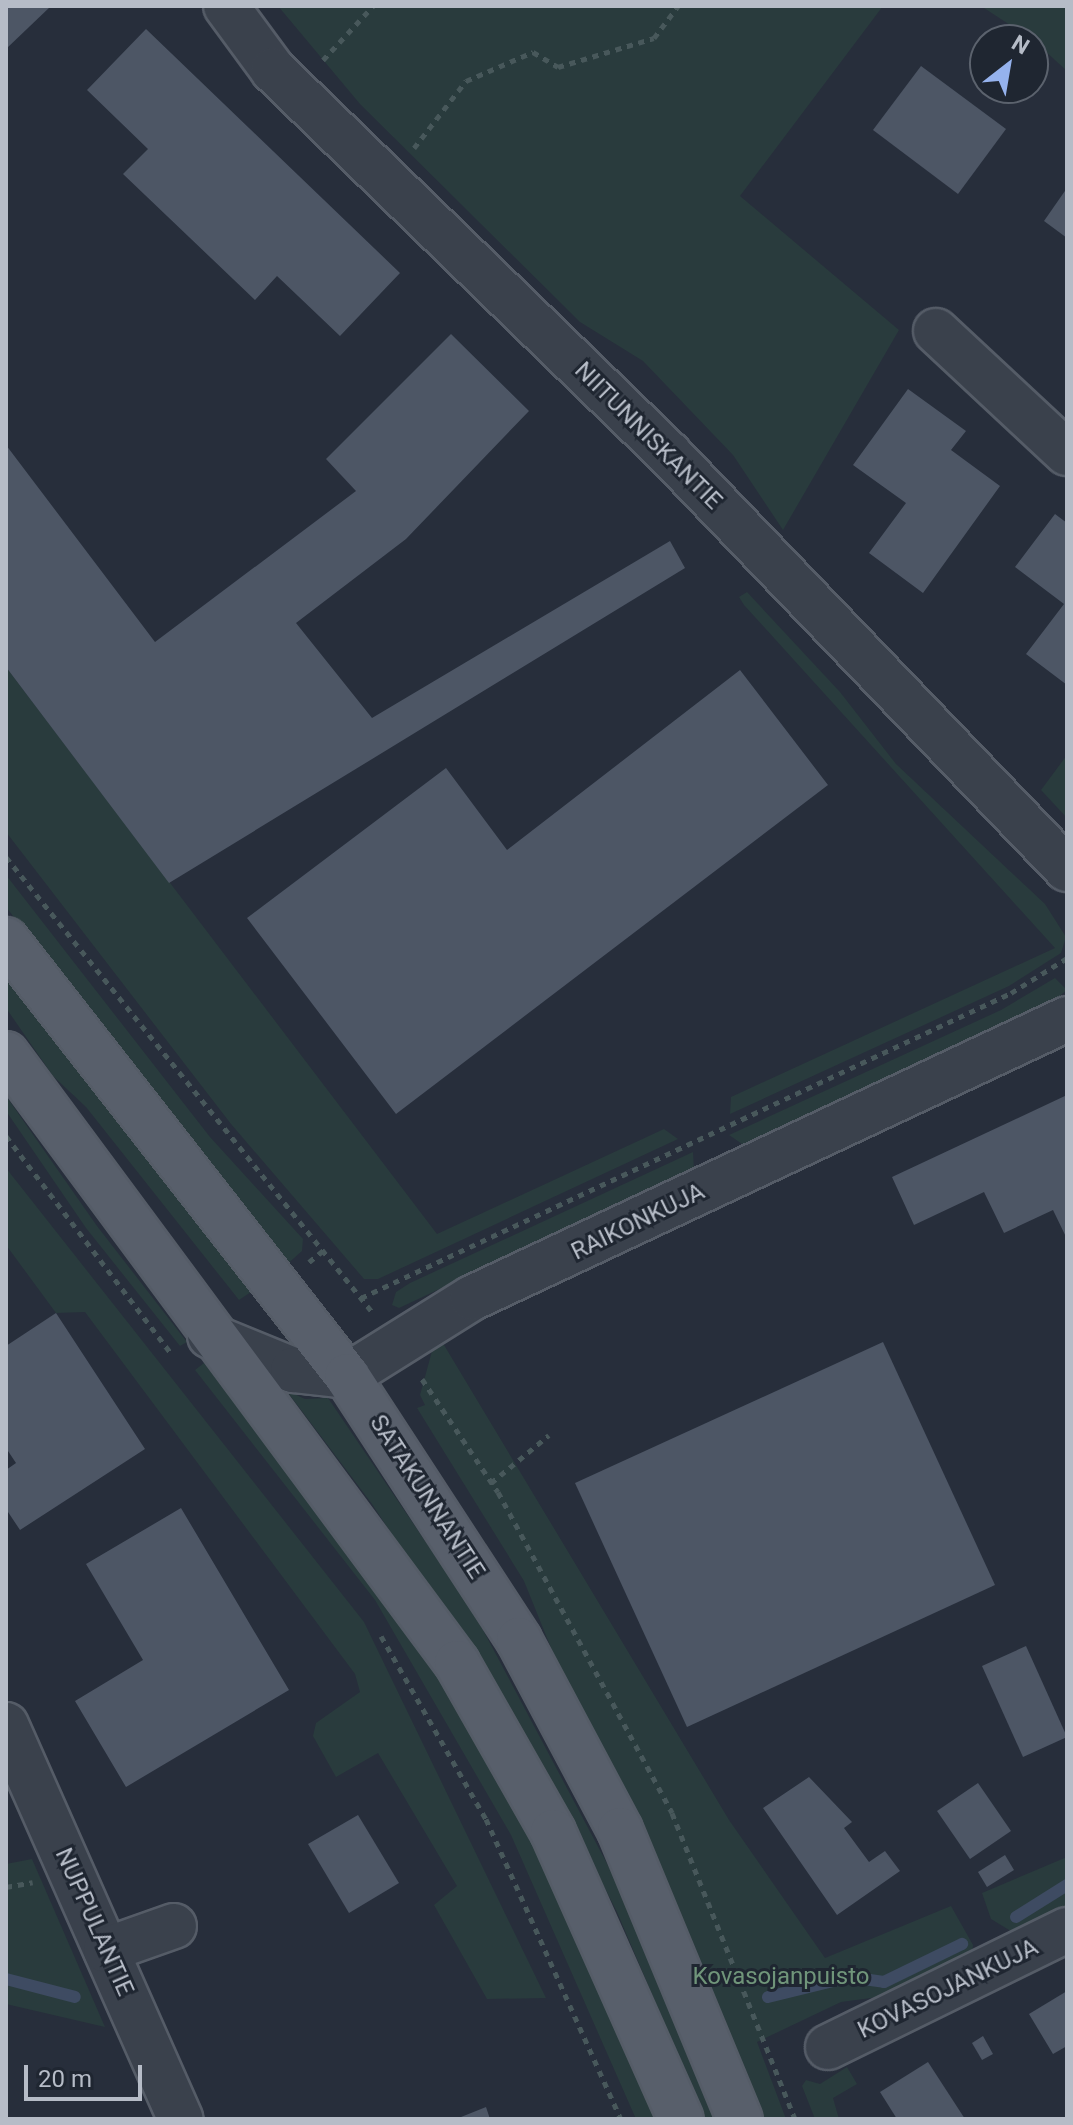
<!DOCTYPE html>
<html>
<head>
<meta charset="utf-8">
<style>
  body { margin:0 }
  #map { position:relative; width:1073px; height:2125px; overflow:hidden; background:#272e3b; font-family:Roboto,sans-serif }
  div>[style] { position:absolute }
  .green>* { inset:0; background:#293b3d }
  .stream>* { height:12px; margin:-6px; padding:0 6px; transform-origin:6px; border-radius:6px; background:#3e4b62 }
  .building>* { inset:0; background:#4d5665 }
  .path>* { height:5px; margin-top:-2.5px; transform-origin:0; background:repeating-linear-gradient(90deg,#48585b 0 6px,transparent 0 12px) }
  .roads { filter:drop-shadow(2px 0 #555c67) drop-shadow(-2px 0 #555c67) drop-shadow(0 2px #555c67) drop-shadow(0 -2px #555c67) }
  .minor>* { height:44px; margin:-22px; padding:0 22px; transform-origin:22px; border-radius:22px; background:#3a414c }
  .major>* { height:44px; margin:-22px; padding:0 22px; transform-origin:22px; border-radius:22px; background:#585f6b }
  span { translate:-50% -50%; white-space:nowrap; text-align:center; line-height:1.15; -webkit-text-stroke:6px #1f2631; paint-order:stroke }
  .street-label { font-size:24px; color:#b6bcc7 }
  .park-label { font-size:24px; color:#70957a }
  .frame { position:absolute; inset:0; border:8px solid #b6bcc7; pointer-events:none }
  .north { position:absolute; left:969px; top:24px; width:80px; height:80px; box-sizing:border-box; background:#1f2631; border:2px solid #5b626d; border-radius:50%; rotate:31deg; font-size:22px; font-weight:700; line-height:32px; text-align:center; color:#b6bcc7 }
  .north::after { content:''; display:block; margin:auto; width:28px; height:36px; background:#95b2ed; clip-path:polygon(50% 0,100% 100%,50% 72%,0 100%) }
  .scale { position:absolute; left:24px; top:2065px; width:118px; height:36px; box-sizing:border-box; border:4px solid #b6bcc7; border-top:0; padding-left:10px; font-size:24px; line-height:28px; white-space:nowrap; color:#b6bcc7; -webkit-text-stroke:6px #1f2631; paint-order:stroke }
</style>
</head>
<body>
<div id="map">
  <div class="green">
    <i style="clip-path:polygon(278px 6px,883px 6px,740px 196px,899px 330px,783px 530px,733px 455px,643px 361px,580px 322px,360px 104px)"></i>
    <i style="clip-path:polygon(981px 6px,1067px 6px,1067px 71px,1033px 40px)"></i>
    <i style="clip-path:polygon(747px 592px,840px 692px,896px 764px,1045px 904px,1066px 937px,1061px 953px,1009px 986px,730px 1114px,731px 1097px,1055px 948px,744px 605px,739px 597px)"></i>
    <i style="clip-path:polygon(6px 667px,437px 1234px,664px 1129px,678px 1139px,378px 1279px,364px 1279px,231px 1124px,6px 832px)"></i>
    <i style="clip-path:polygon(1067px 755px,1067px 818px,1041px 790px)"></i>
    <i style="clip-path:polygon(6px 875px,210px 1137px,303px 1239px,302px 1251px,285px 1266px,6px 907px)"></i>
    <i style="clip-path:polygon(6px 975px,70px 1061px,251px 1292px,239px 1300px,86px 1107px,53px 1076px,6px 1008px)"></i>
    <i style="clip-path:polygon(1055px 978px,1067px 990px,1047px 1006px,745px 1146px,729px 1135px,1001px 1010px)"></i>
    <i style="clip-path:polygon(6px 1096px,97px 1226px,187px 1342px,180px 1346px,86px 1228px,6px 1111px)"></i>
    <i style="clip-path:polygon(693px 1152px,694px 1170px,399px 1308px,392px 1305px,396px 1292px,410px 1283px)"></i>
    <i style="clip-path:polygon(6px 1168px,364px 1622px,546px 1998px,487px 1999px,434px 1905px,457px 1886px,378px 1753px,336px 1777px,313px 1736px,316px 1723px,360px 1692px,355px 1674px,85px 1312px,56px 1313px,6px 1245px)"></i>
    <i style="clip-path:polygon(568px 1276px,441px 1340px,729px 1820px,825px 1958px,951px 1906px,973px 1945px,972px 1955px,886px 1996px,841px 2002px,757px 2042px,786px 2119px,764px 2119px,666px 1887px,566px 1685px,524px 1581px,417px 1408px,425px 1405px,420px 1395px,435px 1340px)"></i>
    <i style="clip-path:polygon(204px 1363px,423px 1650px,526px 1830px,660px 2119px,636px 2119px,511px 1835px,375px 1600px,195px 1370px)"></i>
    <i style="clip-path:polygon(286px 1390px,305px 1399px,328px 1398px,474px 1613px,629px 1905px,718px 2119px,705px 2119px,617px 1912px,537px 1756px,372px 1504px)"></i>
    <i style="clip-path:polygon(1067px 1857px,1067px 1914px,1014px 1933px,991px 1919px,982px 1893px)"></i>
    <i style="clip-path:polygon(32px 1859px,105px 2027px,6px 2004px,6px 1864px)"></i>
    <i style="clip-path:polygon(847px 2067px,857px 2084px,833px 2098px,839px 2119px,815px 2119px,802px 2086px,806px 2080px,820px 2084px)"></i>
  </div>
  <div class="stream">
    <i style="left:1016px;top:1917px;width:60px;rotate:-32.1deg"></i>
    <i style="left:6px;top:1979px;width:71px;rotate:14.6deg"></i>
    <i style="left:768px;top:1997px;width:83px;rotate:-13.9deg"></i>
    <i style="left:849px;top:1977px;width:35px;rotate:8deg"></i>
    <i style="left:884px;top:1982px;width:87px;rotate:-26deg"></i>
  </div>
  <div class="building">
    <i style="clip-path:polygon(6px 6px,51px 6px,6px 49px)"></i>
    <i style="clip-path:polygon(146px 29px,400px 273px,340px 336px,277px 276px,255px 300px,123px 174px,148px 149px,87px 90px)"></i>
    <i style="clip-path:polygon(921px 66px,1006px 129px,958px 194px,873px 130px)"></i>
    <i style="clip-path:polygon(1067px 188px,1067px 238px,1044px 221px)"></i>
    <i style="clip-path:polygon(451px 334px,529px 411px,406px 539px,296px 623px,372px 718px,670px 541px,685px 568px,169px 883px,6px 667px,6px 445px,155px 642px,356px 491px,326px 459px)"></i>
    <i style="clip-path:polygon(908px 389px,966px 431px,951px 450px,1000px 486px,923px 593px,869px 553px,906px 503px,853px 465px)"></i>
    <i style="clip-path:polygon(1055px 514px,1067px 523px,1067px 685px,1026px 654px,1064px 604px,1015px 567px)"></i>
    <i style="clip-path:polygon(740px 670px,828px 785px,396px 1114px,247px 918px,446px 768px,507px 850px)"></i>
    <i style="clip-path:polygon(1067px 1095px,1067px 1239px,1053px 1210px,1004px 1233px,984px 1192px,914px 1225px,892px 1177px)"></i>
    <i style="clip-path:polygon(56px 1313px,145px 1449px,20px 1530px,6px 1509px,6px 1470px,16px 1463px,6px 1448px,6px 1346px)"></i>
    <i style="clip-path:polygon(883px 1342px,995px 1585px,687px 1727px,575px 1483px)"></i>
    <i style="clip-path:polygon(181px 1508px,289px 1690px,126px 1787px,75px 1701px,143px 1660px,86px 1564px)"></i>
    <i style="clip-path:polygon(1026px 1646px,1067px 1737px,1023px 1757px,982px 1666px)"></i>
    <i style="clip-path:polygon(809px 1777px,852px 1822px,844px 1828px,869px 1862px,885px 1851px,900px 1871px,837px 1915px,763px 1808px)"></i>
    <i style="clip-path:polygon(978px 1783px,1011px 1831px,970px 1859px,937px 1811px)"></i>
    <i style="clip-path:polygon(358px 1815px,399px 1883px,349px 1913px,308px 1844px)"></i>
    <i style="clip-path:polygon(1005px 1855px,1014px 1870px,987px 1887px,978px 1872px)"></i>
    <i style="clip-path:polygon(1067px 1991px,1067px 2046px,1053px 2054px,1029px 2014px)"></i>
    <i style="clip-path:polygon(983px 2036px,993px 2054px,982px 2060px,972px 2043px)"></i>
    <i style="clip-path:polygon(928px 2062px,965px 2119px,897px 2119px,880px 2092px)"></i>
    <i style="clip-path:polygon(486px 2107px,490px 2119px,456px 2119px)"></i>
  </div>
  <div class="path">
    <i style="left:323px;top:60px;width:74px;rotate:-47.2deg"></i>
    <i style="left:414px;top:148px;width:85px;rotate:-52.2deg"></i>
    <i style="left:466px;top:81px;width:73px;rotate:-23.4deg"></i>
    <i style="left:533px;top:52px;width:29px;rotate:31deg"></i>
    <i style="left:558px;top:67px;width:100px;rotate:-16.8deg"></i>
    <i style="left:654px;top:38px;width:40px;rotate:-53deg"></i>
    <i style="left:6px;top:857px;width:585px;rotate:51.17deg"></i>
    <i style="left:6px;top:1136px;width:271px;rotate:52.8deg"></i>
    <i style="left:309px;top:1262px;width:21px;rotate:-39deg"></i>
    <i style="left:361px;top:1298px;width:718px;rotate:-25.14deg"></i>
    <i style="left:1011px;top:993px;width:66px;rotate:-32deg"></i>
    <i style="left:422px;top:1379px;width:136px;rotate:56.1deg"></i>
    <i style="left:498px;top:1492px;width:365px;rotate:61.5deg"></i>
    <i style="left:672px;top:1813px;width:330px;rotate:68.1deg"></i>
    <i style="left:491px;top:1483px;width:75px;rotate:-39.6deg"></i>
    <i style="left:381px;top:1636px;width:211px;rotate:60.2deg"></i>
    <i style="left:486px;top:1819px;width:329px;rotate:65.8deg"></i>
    <i style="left:6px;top:1887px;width:27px;rotate:-10deg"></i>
  </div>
  <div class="roads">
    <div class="minor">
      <i style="left:226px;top:6px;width:79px;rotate:53.7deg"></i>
      <i style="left:273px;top:70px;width:552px;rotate:44.12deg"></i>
      <i style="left:669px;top:454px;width:575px;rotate:46.2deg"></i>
      <i style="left:936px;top:331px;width:179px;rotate:43deg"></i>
      <i style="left:210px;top:1336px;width:90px;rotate:22.3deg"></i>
      <i style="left:293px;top:1370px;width:54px;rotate:6.3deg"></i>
      <i style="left:347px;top:1376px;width:147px;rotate:-32deg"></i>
      <i style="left:472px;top:1298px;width:657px;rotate:-25.12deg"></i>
      <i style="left:6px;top:1725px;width:431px;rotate:66.1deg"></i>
      <i style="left:106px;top:1950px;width:72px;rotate:-19.4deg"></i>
      <i style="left:828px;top:2047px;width:266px;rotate:-26.1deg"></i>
    </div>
    <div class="major">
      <i style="left:6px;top:940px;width:554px;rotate:51.97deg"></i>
      <i style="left:347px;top:1376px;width:315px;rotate:56.9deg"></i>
      <i style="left:519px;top:1640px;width:215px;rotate:62deg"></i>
      <i style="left:620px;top:1830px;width:313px;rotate:67.5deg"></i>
      <i style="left:6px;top:1054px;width:758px;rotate:53.48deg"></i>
      <i style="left:457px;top:1663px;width:194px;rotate:60.4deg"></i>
      <i style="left:553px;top:1832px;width:314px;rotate:66deg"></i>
    </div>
  </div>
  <div class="street-label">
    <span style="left:648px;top:436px;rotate:45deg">NIITUNNISKANTIE</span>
    <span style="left:638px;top:1222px;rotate:-26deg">RAIKONKUJA</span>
    <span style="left:427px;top:1497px;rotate:57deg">SATAKUNNANTIE</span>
    <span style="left:94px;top:1922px;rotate:66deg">NUPPULANTIE</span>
    <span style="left:948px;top:1989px;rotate:-26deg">KOVASOJANKUJA</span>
  </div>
  <div class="park-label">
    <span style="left:781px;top:1977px">Kovasojanpuisto</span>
  </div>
  <div class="frame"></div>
  <div class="north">N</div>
  <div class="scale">20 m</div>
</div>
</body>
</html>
